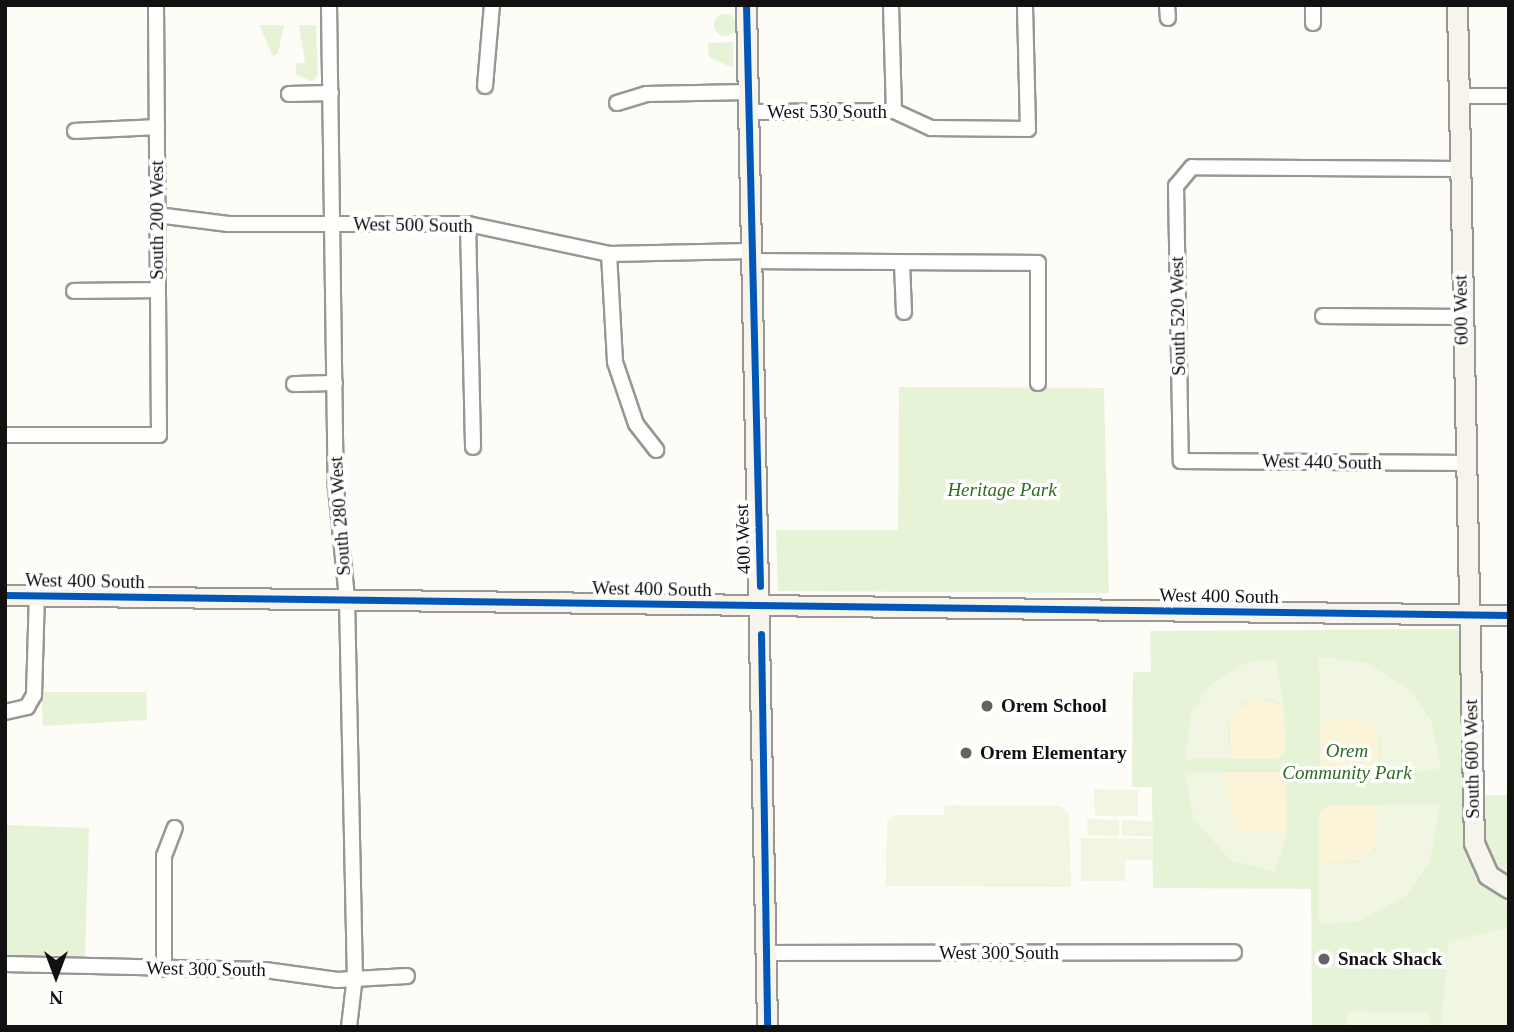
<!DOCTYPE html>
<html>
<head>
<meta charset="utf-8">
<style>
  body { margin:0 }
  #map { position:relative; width:1514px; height:1032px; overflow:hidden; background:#fdfcf7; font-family:"Times New Roman",serif }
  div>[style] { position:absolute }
  .green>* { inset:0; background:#e7f3d7 }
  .round { border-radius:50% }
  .sand>* { inset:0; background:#fcf4d9 }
  .pitch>* { inset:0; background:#f0f6e1 }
  .roads { filter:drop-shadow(2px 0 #979795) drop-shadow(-2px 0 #979795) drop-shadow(0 2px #979795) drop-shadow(0 -2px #979795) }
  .street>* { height:14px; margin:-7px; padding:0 7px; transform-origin:7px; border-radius:7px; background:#fffffe }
  .secondary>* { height:19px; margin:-9.5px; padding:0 9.5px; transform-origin:9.5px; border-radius:9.5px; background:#f6f4eb }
  .cycleway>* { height:7px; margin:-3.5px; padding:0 3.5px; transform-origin:3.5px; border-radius:3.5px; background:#0057b8 }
  .dots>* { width:19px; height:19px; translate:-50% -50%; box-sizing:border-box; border:4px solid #fff; border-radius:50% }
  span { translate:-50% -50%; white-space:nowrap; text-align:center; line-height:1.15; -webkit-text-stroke:7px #fff; paint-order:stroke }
  .street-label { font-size:19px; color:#111 }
  .park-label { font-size:19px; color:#2f6b1f; font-style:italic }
  .poi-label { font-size:19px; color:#111; font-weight:700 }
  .left { translate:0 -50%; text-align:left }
  .frame { position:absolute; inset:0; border:7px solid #111; pointer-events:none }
  .north { position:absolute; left:21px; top:941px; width:70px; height:70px; -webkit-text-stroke:5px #fff; paint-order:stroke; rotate:180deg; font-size:19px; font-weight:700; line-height:28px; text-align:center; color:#111 }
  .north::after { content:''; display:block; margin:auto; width:24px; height:32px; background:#111; clip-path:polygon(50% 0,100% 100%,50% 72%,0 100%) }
</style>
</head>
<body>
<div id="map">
  <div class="green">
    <i class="round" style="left:714px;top:14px;width:22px;height:22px"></i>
    <i style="clip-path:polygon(259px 25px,284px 25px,278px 53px,273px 56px)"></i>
    <i style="clip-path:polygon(299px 25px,316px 25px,318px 75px,312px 82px,295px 74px,297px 63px,305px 63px)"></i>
    <i style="clip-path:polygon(733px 42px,733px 68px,709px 57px,708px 43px)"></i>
    <i style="clip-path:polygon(899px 387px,1104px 388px,1109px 593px,778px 591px,776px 530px,898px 530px)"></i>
    <i style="clip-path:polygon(1470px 629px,1481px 795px,1509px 795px,1509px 1027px,1312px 1027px,1311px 889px,1153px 888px,1152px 787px,1132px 787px,1133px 672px,1151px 672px,1150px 631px)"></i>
    <i style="clip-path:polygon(41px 692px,146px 692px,147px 720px,43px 726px)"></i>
    <i style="clip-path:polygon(5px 825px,89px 828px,85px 956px,5px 955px)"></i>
  </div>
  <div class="sand">
    <i style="clip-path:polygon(1253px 698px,1284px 705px,1285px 751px,1278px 759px,1231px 759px,1229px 716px)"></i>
    <i style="clip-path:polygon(1345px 717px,1367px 722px,1378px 734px,1379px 778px,1328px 779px,1320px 769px,1320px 725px)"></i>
    <i style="clip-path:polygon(1223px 772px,1278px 772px,1286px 779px,1287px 833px,1244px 832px,1235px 826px)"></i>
    <i style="clip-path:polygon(1329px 805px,1379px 805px,1380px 842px,1365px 860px,1319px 864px,1319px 812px)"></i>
  </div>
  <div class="pitch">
    <i style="clip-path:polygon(1319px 657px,1366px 663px,1409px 689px,1431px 720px,1441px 768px,1379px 778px,1381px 745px,1374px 727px,1345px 717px,1320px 725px)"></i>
    <i style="clip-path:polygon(1275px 659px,1284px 705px,1272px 699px,1244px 701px,1227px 725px,1231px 759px,1185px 759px,1191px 714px,1208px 687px,1247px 662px)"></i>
    <i style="clip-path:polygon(1223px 772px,1235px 826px,1245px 832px,1287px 833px,1275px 872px,1231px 860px,1194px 820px,1185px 773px)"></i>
    <i style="clip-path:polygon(1094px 789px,1138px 790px,1138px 816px,1095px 816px)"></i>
    <i style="clip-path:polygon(1440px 804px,1430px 861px,1407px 895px,1359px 921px,1319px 925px,1319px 864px,1355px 863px,1376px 850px,1379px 805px)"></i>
    <i style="clip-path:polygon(945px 805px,1061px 806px,1069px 814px,1071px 887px,886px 886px,887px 821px,895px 815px,944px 815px)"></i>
    <i style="clip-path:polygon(1087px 819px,1119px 820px,1119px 836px,1088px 835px)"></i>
    <i style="clip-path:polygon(1122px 820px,1152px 821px,1152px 836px,1122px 836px)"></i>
    <i style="clip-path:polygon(1081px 838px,1152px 839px,1153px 860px,1125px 860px,1125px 881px,1081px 881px)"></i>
    <i style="clip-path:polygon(1509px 927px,1509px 1027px,1441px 1027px,1448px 942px)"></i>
    <i style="clip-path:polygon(1347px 1011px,1430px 1012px,1430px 1027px,1347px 1027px)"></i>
  </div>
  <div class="roads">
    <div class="street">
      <i style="left:329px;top:5px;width:483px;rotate:89.2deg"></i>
      <i style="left:336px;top:488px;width:112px;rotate:84.3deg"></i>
      <i style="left:347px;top:599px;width:377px;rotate:88.8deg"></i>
      <i style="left:355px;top:976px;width:51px;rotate:96.7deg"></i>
      <i style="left:891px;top:5px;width:106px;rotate:88.4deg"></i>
      <i style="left:1167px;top:5px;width:13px;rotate:86deg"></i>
      <i style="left:1313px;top:5px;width:18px;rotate:90deg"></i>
      <i style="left:485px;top:86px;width:81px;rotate:-85.1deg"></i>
      <i style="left:289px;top:94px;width:42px;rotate:-1.4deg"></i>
      <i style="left:1459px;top:96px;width:50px"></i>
      <i style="left:617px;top:103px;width:30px;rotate:-17deg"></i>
      <i style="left:646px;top:94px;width:102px;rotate:-1.1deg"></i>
      <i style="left:749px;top:112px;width:145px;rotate:-0.4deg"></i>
      <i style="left:894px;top:111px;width:41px;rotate:24.7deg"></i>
      <i style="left:931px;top:128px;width:97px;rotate:0.6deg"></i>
      <i style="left:1028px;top:129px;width:124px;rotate:-91.4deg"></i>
      <i style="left:75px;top:131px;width:82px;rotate:-2.8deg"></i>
      <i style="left:1460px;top:169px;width:268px;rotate:-179.6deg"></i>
      <i style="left:1192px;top:167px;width:25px;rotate:130deg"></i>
      <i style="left:1176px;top:186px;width:275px;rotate:89deg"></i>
      <i style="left:1181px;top:461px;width:282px;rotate:0.4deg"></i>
      <i style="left:157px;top:215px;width:72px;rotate:7.2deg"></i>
      <i style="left:228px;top:224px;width:240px"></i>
      <i style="left:468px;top:224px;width:144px;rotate:12deg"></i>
      <i style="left:609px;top:254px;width:141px;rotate:-1.2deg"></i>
      <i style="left:468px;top:224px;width:223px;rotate:88.7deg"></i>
      <i style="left:609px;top:254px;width:108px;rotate:86.8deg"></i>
      <i style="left:615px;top:362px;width:65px;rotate:71.3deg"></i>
      <i style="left:636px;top:424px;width:33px;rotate:52deg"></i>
      <i style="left:751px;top:261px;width:287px;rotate:0.4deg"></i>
      <i style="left:1038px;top:263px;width:120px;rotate:90deg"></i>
      <i style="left:902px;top:263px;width:49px;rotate:87.7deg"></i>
      <i style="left:74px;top:291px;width:84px;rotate:-0.7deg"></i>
      <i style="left:1323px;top:316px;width:138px;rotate:0.4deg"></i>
      <i style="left:294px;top:384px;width:41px;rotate:-1.4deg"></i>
      <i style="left:5px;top:435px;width:154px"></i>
      <i style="left:159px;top:435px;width:430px;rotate:-90.4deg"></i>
      <i style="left:5px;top:712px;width:23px;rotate:-13deg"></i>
      <i style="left:27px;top:707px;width:14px;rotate:-60deg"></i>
      <i style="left:34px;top:695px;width:99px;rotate:-88.3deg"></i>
      <i style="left:765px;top:953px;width:469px;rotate:-0.1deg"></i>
      <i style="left:5px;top:964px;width:260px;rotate:1.3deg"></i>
      <i style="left:265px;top:970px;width:73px;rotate:7.9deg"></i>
      <i style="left:337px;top:980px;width:70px;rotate:-3.3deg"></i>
      <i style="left:164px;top:969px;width:113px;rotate:-90deg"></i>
      <i style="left:164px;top:856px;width:30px;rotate:-69deg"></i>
    </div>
    <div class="secondary">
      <i style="left:746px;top:5px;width:1022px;rotate:88.82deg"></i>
      <i style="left:1457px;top:5px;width:838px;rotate:88.84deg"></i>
      <i style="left:1474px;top:843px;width:35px;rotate:66deg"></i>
      <i style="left:1488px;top:875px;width:25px;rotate:32deg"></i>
      <i style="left:5px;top:595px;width:1504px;rotate:0.76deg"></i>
    </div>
  </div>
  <div class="cycleway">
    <i style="left:746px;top:5px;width:581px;rotate:88.62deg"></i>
    <i style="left:5px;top:595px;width:1504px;rotate:0.76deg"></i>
    <i style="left:761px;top:634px;width:393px;rotate:89.1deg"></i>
  </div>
  <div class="dots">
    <i style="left:987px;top:706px;background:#646362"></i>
    <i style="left:966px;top:753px;background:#646362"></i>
    <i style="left:1324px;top:959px;background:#646362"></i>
  </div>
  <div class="street-label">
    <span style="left:827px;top:112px">West 530 South</span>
    <span style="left:157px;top:220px;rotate:-90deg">South 200 West</span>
    <span style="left:413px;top:225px;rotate:1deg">West 500 South</span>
    <span style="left:1461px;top:310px;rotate:-91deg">600 West</span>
    <span style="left:1178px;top:316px;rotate:-91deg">South 520 West</span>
    <span style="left:1322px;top:462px;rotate:1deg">West 440 South</span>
    <span style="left:340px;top:516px;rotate:-94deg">South 280 West</span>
    <span style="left:743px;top:539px;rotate:-92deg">400 West</span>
    <span style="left:85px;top:581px;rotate:1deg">West 400 South</span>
    <span style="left:652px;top:589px;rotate:1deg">West 400 South</span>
    <span style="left:1219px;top:596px;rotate:1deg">West 400 South</span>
    <span style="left:1472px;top:759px;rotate:-91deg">South 600 West</span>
    <span style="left:999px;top:953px">West 300 South</span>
    <span style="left:206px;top:969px;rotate:1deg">West 300 South</span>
  </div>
  <div class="park-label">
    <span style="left:1002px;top:490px">Heritage Park</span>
    <span style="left:1347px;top:762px">Orem<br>Community Park</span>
  </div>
  <div class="poi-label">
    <span class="left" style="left:1001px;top:706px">Orem School</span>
    <span class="left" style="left:980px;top:753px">Orem Elementary</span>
    <span class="left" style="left:1338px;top:959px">Snack Shack</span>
  </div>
  <div class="frame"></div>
  <div class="north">N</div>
</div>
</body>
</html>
